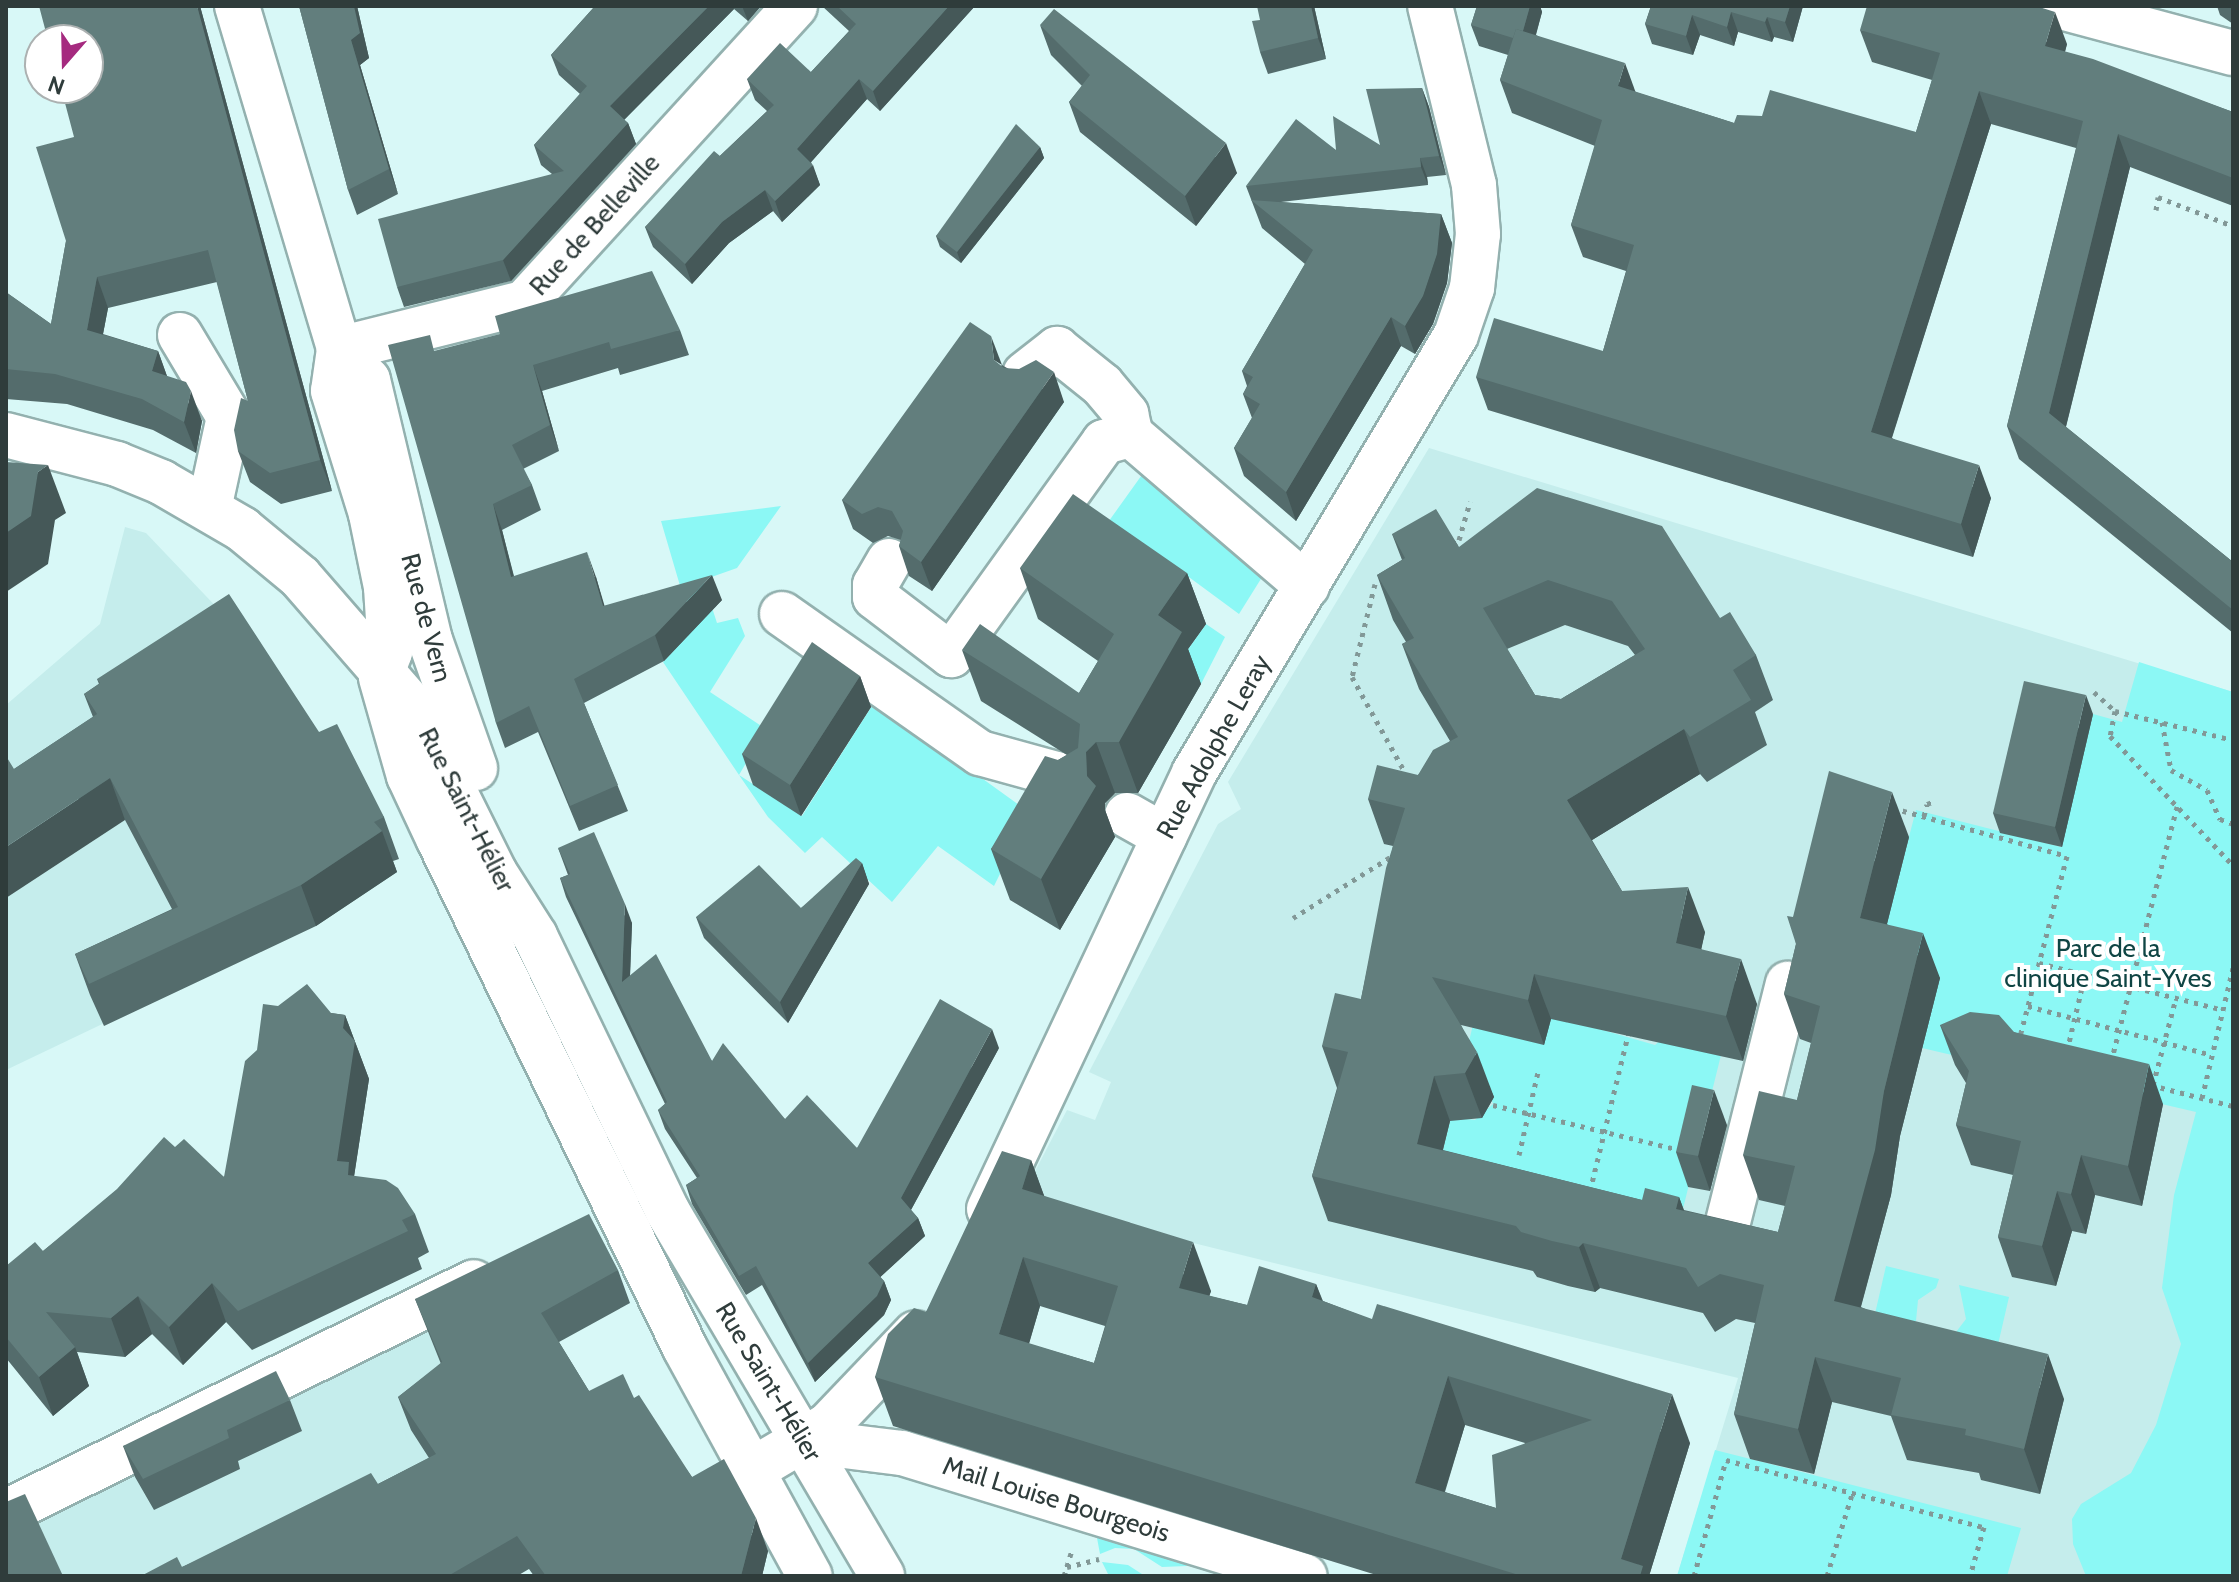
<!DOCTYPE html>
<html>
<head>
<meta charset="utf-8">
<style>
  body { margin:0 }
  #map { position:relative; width:2239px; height:1582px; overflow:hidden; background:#d8f8f7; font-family:Cabin,sans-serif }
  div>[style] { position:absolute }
  .built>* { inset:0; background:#c5edec }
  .green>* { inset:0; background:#8cf8f5 }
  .path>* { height:5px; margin-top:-2.5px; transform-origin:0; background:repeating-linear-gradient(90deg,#829897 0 4px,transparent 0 10px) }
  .roads { filter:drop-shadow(2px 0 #93b1af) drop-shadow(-2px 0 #93b1af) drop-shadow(0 2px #93b1af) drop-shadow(0 -2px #93b1af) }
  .minor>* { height:44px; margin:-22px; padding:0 22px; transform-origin:22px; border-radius:22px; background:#fff }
  .major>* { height:44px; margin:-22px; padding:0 22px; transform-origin:22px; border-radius:22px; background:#fff }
  .wall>* { inset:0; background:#546c6c }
  .shaded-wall>* { inset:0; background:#455858 }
  .building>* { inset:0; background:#627e7d }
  span { translate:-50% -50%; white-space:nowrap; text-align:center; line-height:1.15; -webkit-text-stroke:8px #fff; paint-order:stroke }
  .street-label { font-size:26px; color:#2f3c3b }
  .park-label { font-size:26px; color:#0f4544 }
  .frame { position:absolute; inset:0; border:8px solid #2f3c3b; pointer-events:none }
  .north { position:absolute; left:24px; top:24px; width:80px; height:80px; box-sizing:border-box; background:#fff; border:2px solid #acb1b1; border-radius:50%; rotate:200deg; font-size:22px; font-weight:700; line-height:32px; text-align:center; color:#2f3c3b }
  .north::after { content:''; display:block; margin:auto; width:28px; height:36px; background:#a52a7f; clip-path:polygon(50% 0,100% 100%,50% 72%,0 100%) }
</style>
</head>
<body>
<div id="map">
  <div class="built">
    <i style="clip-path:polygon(1429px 448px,2233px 692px,2233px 1576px,1677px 1576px,1738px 1378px,1020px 1200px,1067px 1110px,1095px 1120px,1111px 1082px,1089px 1072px,1218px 824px,1241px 809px,1228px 782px)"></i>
    <i style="clip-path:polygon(125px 527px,146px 533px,244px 636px,193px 948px,205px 975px,6px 1070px,6px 705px,100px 624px)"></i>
    <i style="clip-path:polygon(448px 1315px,507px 1576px,6px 1576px,6px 1522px)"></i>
  </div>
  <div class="green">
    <i style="clip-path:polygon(1144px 472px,1264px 574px,1239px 614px,1140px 541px,1091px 546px)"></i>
    <i style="clip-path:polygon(781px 506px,737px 568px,703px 580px,717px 623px,738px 618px,745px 636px,710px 692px,766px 729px,739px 775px,802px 816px,875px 701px,1030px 813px,994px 886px,938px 846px,892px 902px,822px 837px,805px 853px,768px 817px,739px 775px,663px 662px,693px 630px,661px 521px)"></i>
    <i style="clip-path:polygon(1206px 624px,1225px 637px,1201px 684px,1176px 666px)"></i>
    <i style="clip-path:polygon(2139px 662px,2233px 692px,2233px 1576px,2086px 1576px,2073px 1544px,2072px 1519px,2081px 1504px,2131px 1473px,2156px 1425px,2181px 1344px,2162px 1288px,2174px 1195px,2196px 1112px,1922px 1048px,1939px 978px,1864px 911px,1888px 917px,1916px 810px,2061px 847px,2093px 714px,2122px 722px)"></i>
    <i style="clip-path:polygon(1480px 995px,1655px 1045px,1661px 1040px,1721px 1055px,1676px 1237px,1429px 1207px,1451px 1117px,1475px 1120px,1493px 1104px,1487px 1081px,1462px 1071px)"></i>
    <i style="clip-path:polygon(1886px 1266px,1939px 1279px,1936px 1288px,1918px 1300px,1916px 1321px,1871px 1331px)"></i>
    <i style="clip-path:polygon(1959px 1285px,2009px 1297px,1994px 1362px,1953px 1336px,1966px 1319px)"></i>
    <i style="clip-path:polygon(1715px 1450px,2021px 1528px,2007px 1576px,1677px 1576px)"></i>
    <i style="clip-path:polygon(1094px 1522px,1180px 1548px,1187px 1566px,1162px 1567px,1134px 1549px,1115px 1548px,1100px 1554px)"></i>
    <i style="clip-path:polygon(1102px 1562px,1128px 1565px,1145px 1576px,1109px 1576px)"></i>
  </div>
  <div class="path">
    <i style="left:2156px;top:210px;width:13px;rotate:-81deg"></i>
    <i style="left:2158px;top:197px;width:80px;rotate:21.1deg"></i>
    <i style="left:1453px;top:544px;width:7px;rotate:-34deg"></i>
    <i style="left:1459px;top:540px;width:40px;rotate:-74deg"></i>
    <i style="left:1384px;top:580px;width:10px;rotate:156deg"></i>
    <i style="left:1375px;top:584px;width:96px;rotate:103.9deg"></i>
    <i style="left:1352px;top:677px;width:113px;rotate:60.9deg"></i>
    <i style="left:2094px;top:692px;width:28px;rotate:42deg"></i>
    <i style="left:2115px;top:711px;width:122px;rotate:13.8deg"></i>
    <i style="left:2115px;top:711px;width:25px;rotate:101deg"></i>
    <i style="left:2110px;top:736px;width:178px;rotate:46.4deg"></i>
    <i style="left:2162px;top:722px;width:49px;rotate:79.4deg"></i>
    <i style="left:2171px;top:770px;width:41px;rotate:29.1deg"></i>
    <i style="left:2207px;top:790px;width:32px;rotate:66deg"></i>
    <i style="left:2220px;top:819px;width:14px;rotate:21deg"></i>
    <i style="left:1893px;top:808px;width:180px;rotate:15.4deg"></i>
    <i style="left:2067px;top:856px;width:187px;rotate:104.6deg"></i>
    <i style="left:1924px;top:816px;width:12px;rotate:-76deg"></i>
    <i style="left:1927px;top:804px;width:9px;rotate:-21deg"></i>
    <i style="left:1293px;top:918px;width:117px;rotate:-32.1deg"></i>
    <i style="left:2039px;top:963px;width:190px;rotate:14.3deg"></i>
    <i style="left:2028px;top:1006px;width:190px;rotate:14.9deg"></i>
    <i style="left:2067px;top:1051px;width:78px;rotate:-76.7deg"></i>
    <i style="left:2111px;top:1062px;width:264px;rotate:-75.5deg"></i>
    <i style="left:2151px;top:1085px;width:85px;rotate:14.4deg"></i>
    <i style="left:2153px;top:1085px;width:90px;rotate:-75.2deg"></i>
    <i style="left:2202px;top:1098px;width:134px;rotate:-76.6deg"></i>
    <i style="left:1493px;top:1105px;width:192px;rotate:13.5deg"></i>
    <i style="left:1519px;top:1155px;width:89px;rotate:-77.1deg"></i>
    <i style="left:1590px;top:1191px;width:161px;rotate:-76.3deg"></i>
    <i style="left:1067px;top:1567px;width:33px;rotate:-14deg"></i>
    <i style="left:1064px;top:1576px;width:27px;rotate:-73deg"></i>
    <i style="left:1694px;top:1576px;width:120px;rotate:-74.6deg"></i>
    <i style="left:1726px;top:1460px;width:267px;rotate:14.6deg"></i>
    <i style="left:1984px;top:1527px;width:51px;rotate:105.9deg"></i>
    <i style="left:1827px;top:1576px;width:86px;rotate:-73deg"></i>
  </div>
  <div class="roads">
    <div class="minor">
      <i style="left:2057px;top:6px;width:182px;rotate:15deg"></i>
      <i style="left:180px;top:335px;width:96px;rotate:59.1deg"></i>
      <i style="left:229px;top:417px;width:94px;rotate:102.3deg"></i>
      <i style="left:339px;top:349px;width:191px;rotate:-14deg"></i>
      <i style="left:524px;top:303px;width:402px;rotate:-47.6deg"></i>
      <i style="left:1025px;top:374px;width:41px;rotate:-38deg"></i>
      <i style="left:1057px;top:349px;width:58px;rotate:38.7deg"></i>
      <i style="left:1102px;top:385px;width:38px;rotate:50deg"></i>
      <i style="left:1126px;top:414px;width:22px;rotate:77deg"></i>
      <i style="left:889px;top:561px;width:28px;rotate:120deg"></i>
      <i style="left:875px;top:585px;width:12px;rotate:90deg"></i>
      <i style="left:875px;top:597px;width:96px;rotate:37.3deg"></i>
      <i style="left:951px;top:655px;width:262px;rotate:-54.3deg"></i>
      <i style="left:1104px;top:442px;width:28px;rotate:-15deg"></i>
      <i style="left:1131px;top:435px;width:232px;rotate:40.6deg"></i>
      <i style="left:782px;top:614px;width:242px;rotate:35.1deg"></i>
      <i style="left:980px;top:753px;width:79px;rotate:15.4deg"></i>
      <i style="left:1056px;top:774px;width:23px;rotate:31deg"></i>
      <i style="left:1127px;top:815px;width:43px;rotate:29.6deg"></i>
      <i style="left:989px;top:1209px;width:482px;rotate:-64.8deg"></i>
      <i style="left:1194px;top:773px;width:510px;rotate:-59.11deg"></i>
      <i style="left:1456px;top:335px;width:50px;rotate:-71.2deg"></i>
      <i style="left:1472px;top:288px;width:54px;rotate:-83.7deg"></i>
      <i style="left:1478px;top:234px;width:49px;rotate:-94.7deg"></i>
      <i style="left:1474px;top:185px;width:184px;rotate:-103.8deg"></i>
      <i style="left:1726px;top:1230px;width:254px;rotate:-75.9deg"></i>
      <i style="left:804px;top:1441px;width:99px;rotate:7deg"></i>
      <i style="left:902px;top:1453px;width:421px;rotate:17deg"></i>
      <i style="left:752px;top:1470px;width:88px;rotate:-30.6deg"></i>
      <i style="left:828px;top:1425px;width:127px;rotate:-46.3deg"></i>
      <i style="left:6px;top:1512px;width:521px;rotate:-26.17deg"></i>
    </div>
    <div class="major">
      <i style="left:237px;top:6px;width:358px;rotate:73.4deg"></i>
      <i style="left:339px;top:349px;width:42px;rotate:98.1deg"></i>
      <i style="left:333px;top:391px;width:129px;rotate:72.8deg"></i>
      <i style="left:371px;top:514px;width:75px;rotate:78.4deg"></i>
      <i style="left:386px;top:587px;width:65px;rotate:86.5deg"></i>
      <i style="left:390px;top:652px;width:25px;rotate:111deg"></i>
      <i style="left:339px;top:349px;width:42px;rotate:46.9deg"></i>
      <i style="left:368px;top:380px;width:267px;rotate:76.6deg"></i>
      <i style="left:430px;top:640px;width:136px;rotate:70.6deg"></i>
      <i style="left:6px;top:435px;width:115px;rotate:14.6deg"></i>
      <i style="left:117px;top:464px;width:48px;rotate:22.2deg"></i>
      <i style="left:161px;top:482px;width:94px;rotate:30.1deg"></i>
      <i style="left:242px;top:529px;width:75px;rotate:39.6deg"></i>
      <i style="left:300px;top:577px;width:171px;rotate:49deg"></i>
      <i style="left:412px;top:706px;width:186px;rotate:63.6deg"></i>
      <i style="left:495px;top:873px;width:75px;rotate:57.6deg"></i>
      <i style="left:535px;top:936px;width:306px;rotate:64.3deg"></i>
      <i style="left:668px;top:1212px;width:422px;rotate:59.5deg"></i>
      <i style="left:381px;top:678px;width:102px;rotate:74.1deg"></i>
      <i style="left:409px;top:776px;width:71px;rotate:64.9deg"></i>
      <i style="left:439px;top:840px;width:564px;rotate:64.16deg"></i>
      <i style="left:685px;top:1348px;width:260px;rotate:61.3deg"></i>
    </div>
  </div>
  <div class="wall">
    <i style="clip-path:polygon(200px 6px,332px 491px,281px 504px,250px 482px,238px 451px,248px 401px,217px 282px,108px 308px,103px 334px,158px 351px,167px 376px,202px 421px,196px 453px,153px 430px,67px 404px,6px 399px,6px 219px,7px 293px,51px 324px,66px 241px,74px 137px)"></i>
    <i style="clip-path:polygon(299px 6px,357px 6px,369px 58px,360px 65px,398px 194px,357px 215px,348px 190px)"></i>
    <i style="clip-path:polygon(595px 6px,761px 6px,748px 21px,734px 9px,624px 120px,628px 123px,636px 144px,511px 281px,404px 307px,397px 287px,552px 174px,541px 165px,534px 145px,580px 94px,559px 75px,551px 55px)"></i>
    <i style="clip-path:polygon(822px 6px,975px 6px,880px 111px,867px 99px,811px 162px,820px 185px,782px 222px,773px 211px,729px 243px,692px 284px,653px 247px,645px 227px,767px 111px,755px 100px,747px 79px,811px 72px,849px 31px)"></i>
    <i style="clip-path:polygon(1314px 6px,1326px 59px,1268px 74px,1260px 52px,1260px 20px)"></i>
    <i style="clip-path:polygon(1477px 6px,1540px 6px,1542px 12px,1536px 35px,1635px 92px,1734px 123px,1916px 132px,1932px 80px,1872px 62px,1860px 30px,2067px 44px,2065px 52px,2233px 112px,2233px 206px,2130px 167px,2066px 427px,2233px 562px,2233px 633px,2019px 459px,2007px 426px,2076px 148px,1991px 124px,1892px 438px,1991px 498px,1973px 557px,1488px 410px,1476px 377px,1603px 351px,1626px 271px,1583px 257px,1571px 225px,1595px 146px,1512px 113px,1500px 80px,1508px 55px,1479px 46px,1471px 25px)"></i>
    <i style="clip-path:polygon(1651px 6px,1803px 6px,1793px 42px,1774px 37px,1772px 42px,1738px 32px,1734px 46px,1700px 35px,1693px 55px,1652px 44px,1645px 24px)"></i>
    <i style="clip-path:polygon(2217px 6px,2233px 6px,2233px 24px,2220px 15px)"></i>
    <i style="clip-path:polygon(1040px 25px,1237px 173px,1196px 226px,1080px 132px,1069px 102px,1082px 86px,1051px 55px)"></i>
    <i style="clip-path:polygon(1422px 88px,1429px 107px,1446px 175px,1427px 177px,1428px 185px,1281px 202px,1441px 214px,1452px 243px,1447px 283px,1433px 324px,1415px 354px,1401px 346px,1296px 521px,1244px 476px,1234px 448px,1252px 418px,1243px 394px,1247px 386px,1242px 371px,1305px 264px,1262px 228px,1246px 186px,1380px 145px)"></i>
    <i style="clip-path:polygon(1040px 147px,1044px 158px,961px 263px,940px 247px,936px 236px)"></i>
    <i style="clip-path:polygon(680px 330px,689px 355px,620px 375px,618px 368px,542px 391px,559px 451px,523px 469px,532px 485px,541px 510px,502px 530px,514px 576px,596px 577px,604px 606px,722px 600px,664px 661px,584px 703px,628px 811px,579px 831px,538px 732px,505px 748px,496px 723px,436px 351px)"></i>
    <i style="clip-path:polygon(1002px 365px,1064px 402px,932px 591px,909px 576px,899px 546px,901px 540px,888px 536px,873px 543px,853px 529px,842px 500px)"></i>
    <i style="clip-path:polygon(evenodd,1392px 534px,1459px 547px,1720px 618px,1756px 655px,1773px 700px,1755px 712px,1767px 745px,1707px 782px,1700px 774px,1592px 840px,1622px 891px,1705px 932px,1701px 949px,1757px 1004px,1743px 1061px,1551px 1019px,1544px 1045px,1461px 1025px,1494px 1097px,1482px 1118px,1450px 1121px,1443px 1150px,1642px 1200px,1679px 1197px,1684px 1210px,1778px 1232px,1785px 1206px,1759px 1200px,1743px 1155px,1797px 1100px,1811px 1043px,1800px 1039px,1784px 994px,1796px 944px,1793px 917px,1909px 837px,1887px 924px,1940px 978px,1900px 1136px,1891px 1195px,1861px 1307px,2064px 1399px,2040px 1494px,1981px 1480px,1979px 1473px,1907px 1460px,1891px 1416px,1832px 1402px,1814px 1474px,1750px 1459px,1734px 1414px,1755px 1323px,1736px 1319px,1715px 1332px,1703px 1313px,1600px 1288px,1595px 1292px,1568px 1286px,1537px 1277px,1533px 1271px,1328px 1221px,1312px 1176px,1337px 1088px,1322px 1046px,1361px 999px,1393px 846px,1384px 844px,1368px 799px,1418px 775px,1450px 741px,1419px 689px,1402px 644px,1406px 642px,1393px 620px,1377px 575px,1402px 560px,1392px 534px,1565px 625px,1628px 646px,1635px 655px,1561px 699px,1535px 695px,1507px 649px,1565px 625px)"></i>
    <i style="clip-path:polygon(1020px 568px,1187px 573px,1206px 624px,1188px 649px,1201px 684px,1138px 793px,1115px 793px,1105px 803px,1105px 810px,1115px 837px,1060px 930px,1010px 900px,991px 849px,1058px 760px,1067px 755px,981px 701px,962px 650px,1079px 693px,1098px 661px,1038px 619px)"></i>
    <i style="clip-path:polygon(860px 676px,871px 707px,801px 816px,753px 785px,742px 754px)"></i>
    <i style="clip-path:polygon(97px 679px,319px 732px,384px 817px,399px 859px,393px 861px,397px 872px,316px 926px,104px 1026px,90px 995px,75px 954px,172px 909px,125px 820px,14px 769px,93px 717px,84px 694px,99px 684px)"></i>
    <i style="clip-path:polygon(2093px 714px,2062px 847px,2000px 833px,1993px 813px)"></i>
    <i style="clip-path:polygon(558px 848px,632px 923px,630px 976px,712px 1061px,785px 1119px,857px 1148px,999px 1048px,911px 1210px,918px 1218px,925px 1236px,880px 1277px,884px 1281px,891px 1300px,884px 1315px,815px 1382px,762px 1285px,746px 1295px,692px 1204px,686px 1185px,697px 1178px,665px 1129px,658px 1110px,665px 1104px,566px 897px,560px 878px,568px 875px)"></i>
    <i style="clip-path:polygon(862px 863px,869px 884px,788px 1023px,704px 938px,696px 917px,801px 908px)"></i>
    <i style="clip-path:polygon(331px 1013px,345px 1015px,369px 1079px,354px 1176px,415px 1214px,429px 1252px,418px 1258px,422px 1269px,252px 1350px,226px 1322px,183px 1365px,152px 1334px,125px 1357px,77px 1352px,89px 1386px,53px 1416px,6px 1358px,6px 1266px,43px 1251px,175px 1147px,224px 1177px)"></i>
    <i style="clip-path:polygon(1940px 1025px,2014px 1032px,2163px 1104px,2142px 1206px,2095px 1195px,2086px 1234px,2072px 1231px,2056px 1286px,2012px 1277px,1998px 1237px,2013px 1175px,1971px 1165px,1956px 1125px,1966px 1083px,1955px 1065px)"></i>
    <i style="clip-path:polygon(1727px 1125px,1710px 1191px,1688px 1187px,1676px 1152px)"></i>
    <i style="clip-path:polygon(evenodd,1031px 1160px,1044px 1196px,1211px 1291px,1209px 1296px,1247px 1305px,1316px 1284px,1323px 1301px,1690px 1443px,1649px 1576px,1380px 1576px,893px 1426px,875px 1377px,926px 1312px,1031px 1160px,1040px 1306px,1105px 1326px,1094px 1363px,1029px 1344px,1040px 1306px,1031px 1160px,1465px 1425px,1525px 1443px,1496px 1508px,1445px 1492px,1465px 1425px)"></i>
    <i style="clip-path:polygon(618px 1270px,630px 1303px,559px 1342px,589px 1391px,634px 1398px,692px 1477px,768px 1551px,762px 1576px,534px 1576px,529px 1569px,517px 1576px,141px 1576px,182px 1567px,378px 1484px,429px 1458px,411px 1430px,398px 1397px,441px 1364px,415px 1299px)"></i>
    <i style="clip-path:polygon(290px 1400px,302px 1431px,238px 1461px,240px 1469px,154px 1510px,135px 1477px,123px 1446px)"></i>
  </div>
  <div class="shaded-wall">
    <i style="clip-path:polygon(197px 6px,200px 6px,332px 491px,320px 460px)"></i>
    <i style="clip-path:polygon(354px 6px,357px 6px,369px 58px,360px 65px,398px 194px,389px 169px,351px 40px)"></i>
    <i style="clip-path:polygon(709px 6px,733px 6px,734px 9px,617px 127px,610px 106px)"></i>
    <i style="clip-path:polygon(742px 6px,761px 6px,748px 21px)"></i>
    <i style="clip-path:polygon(949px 6px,975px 6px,880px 111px,873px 91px)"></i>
    <i style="clip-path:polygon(1311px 6px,1314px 6px,1326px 59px,1318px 38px)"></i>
    <i style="clip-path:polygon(1530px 6px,1540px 6px,1542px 12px,1528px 62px,1520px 41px)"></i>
    <i style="clip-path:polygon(1790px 6px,1803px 6px,1793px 42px,1785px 22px)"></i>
    <i style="clip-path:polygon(1731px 12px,1738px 32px,1734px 46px,1727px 27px)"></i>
    <i style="clip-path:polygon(2055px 12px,2067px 44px,2057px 79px,2045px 46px)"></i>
    <i style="clip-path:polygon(1692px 15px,1700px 35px,1693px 55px,1686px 36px)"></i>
    <i style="clip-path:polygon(1767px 17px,1774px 37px,1772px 42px,1765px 22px)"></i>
    <i style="clip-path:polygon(1625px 63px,1637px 96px,1618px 86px)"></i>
    <i style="clip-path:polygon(859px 79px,867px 99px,805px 169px,797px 149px)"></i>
    <i style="clip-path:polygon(1422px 88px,1429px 107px,1446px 175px,1439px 156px)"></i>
    <i style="clip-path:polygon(1979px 91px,1991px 124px,1883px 465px,1871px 432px)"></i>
    <i style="clip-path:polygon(628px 123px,636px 144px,511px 281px,503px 260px)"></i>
    <i style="clip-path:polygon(2118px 134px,2130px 167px,2061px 446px,2049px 413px)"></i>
    <i style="clip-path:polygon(1226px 143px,1237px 173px,1196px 226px,1185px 196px)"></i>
    <i style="clip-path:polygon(1040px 147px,1044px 158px,961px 263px,957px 252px)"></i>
    <i style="clip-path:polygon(1420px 158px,1427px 177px,1428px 185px,1421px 167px)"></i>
    <i style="clip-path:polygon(813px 165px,820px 185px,782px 222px,775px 201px)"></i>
    <i style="clip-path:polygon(765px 190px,773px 211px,729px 243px,692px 284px,685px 264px,722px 222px)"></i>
    <i style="clip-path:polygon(1441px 214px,1452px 243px,1447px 283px,1433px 324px,1415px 354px,1405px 326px)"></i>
    <i style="clip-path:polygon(6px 219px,6px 220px,7px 316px,6px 313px)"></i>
    <i style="clip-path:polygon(97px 277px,108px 308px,98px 360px,87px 330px)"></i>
    <i style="clip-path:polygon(1391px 317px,1401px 346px,1296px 521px,1286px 492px)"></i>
    <i style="clip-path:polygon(991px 336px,1002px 365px,994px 360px)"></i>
    <i style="clip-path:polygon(158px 351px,169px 382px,152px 371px)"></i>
    <i style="clip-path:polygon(533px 365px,542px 391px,559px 451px,550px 425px)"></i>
    <i style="clip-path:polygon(1054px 372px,1064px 402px,932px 591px,921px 562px)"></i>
    <i style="clip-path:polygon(191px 391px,202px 421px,196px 453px,184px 422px)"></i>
    <i style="clip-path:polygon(48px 465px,66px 513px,55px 520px,48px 564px,6px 592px,6px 533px,38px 472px)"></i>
    <i style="clip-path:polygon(1979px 465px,1991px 498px,1973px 557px,1961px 524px)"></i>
    <i style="clip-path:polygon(493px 504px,502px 530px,520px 602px,511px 577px)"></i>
    <i style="clip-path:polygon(587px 552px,596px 577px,612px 631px,603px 606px)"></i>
    <i style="clip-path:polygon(1187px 573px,1206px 624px,1188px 649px,1201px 684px,1138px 793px,1119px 742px,1158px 615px)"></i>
    <i style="clip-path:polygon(712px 575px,722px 600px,664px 661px,655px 635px)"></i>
    <i style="clip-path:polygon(860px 676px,871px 707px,801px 816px,790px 785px)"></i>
    <i style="clip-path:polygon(2086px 695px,2093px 714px,2062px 847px,2055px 827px)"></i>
    <i style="clip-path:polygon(1684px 729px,1700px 774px,1584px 845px,1567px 800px)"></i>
    <i style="clip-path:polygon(1096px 742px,1115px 793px,1105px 803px,1105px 810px,1115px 837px,1060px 930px,1041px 879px,1087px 776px,1086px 752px)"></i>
    <i style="clip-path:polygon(110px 778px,125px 820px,6px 898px,6px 847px)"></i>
    <i style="clip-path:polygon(1892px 792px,1909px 837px,1877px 963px,1860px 918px)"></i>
    <i style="clip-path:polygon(382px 831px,397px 872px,316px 926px,301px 885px)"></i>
    <i style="clip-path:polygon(862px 863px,869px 884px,788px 1023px,780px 1002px)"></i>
    <i style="clip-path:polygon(1688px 887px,1705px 932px,1693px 988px,1676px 943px)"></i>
    <i style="clip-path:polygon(625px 904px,632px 923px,629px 1001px,622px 982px)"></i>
    <i style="clip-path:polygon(1923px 933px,1940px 978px,1900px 1136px,1891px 1195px,1850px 1346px,1834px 1301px,1884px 1091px)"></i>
    <i style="clip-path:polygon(1741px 959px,1757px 1004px,1743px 1061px,1726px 1016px)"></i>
    <i style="clip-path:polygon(1534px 974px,1551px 1019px,1544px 1045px,1528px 1000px)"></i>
    <i style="clip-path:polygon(345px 1015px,369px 1079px,354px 1177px,363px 1201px,337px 1161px,343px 1028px)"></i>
    <i style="clip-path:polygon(992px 1029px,999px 1048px,907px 1217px,901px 1198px)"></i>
    <i style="clip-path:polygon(1477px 1052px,1494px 1097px,1482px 1118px,1465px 1073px)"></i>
    <i style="clip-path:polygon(2149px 1064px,2163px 1104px,2142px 1206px,2128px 1166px)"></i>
    <i style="clip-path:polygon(1434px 1076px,1450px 1121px,1433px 1189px,1417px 1144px)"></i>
    <i style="clip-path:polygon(1714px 1090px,1727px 1125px,1710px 1191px,1698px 1156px)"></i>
    <i style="clip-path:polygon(2081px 1155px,2095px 1195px,2086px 1234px,2071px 1194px)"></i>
    <i style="clip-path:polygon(1031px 1160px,1049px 1209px,1022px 1189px)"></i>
    <i style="clip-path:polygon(2057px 1191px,2072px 1231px,2056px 1286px,2042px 1246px)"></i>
    <i style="clip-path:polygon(1679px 1197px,1695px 1242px,1676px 1209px)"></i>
    <i style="clip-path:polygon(918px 1218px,925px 1236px,875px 1282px,868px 1263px)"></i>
    <i style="clip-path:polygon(1193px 1242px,1211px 1291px,1196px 1337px,1179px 1288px)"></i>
    <i style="clip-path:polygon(1583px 1243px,1600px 1288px,1595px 1292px,1579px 1247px)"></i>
    <i style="clip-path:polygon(1023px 1257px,1040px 1306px,1017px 1383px,999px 1334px)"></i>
    <i style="clip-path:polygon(884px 1281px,891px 1300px,884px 1315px,815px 1382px,808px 1363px)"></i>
    <i style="clip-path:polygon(212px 1283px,226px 1322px,183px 1365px,169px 1327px)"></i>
    <i style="clip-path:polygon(1316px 1284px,1334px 1333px,1312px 1297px)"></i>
    <i style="clip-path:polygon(138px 1296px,152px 1334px,125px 1357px,111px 1318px)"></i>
    <i style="clip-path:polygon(75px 1347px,89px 1386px,53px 1416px,39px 1377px)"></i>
    <i style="clip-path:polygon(2048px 1354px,2064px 1399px,2040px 1494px,2024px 1449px)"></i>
    <i style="clip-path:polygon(1815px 1357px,1832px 1402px,1814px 1474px,1798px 1429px)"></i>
    <i style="clip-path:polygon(1448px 1376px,1465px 1425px,1432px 1532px,1415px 1483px)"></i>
    <i style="clip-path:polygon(1672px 1394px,1690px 1443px,1649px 1576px,1627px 1576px,1621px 1559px)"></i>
    <i style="clip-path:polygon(756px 1518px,768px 1551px,762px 1576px,741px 1576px)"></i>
  </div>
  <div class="building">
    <i style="clip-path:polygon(39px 6px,197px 6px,320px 460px,270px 473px,238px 451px,234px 430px,241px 398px,248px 401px,208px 250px,97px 277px,87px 330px,158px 351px,152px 371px,186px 382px,191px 391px,184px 422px,142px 399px,55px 374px,6px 369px,6px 292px,51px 324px,66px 241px,36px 147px,74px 137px,61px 88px,88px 88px,88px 40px,48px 40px)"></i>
    <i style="clip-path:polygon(299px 6px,354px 6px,360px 33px,351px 40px,389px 169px,348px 190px)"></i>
    <i style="clip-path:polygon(595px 6px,709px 6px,610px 106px,628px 123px,503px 260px,397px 287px,378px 219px,564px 171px,534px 145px,587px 86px,551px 55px)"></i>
    <i style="clip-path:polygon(837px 6px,949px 6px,873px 91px,859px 79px,797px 149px,813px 165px,775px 201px,765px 190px,722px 222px,685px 264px,645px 227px,714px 151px,720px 156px,774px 105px,747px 79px,780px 43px,811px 72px,856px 24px)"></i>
    <i style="clip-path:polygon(1257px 6px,1311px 6px,1318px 38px,1260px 52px,1252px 21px,1260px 20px)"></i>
    <i style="clip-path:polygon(1477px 6px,1530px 6px,1523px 31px,1516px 29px,1513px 38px,1471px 25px)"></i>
    <i style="clip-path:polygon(1651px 6px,1790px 6px,1785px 22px,1767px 17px,1765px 22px,1731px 12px,1727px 27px,1692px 15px,1686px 36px,1645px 24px)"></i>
    <i style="clip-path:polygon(1867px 6px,2036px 6px,2055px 12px,2045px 46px,2093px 59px,2233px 112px,2233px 178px,2118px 134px,2049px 413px,2233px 562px,2233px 610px,2007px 426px,2083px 121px,1979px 91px,1871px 432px,1979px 465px,1961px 524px,1476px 377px,1494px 318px,1603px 351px,1634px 245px,1571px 225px,1602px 120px,1500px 80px,1516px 29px,1625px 63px,1618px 86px,1734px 123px,1737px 115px,1762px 116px,1770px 90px,1916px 132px,1940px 53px,1860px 30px)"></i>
    <i style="clip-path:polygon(1054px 9px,1226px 143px,1185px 196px,1069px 102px,1090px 75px,1040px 25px)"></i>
    <i style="clip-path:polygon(1422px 88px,1439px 156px,1420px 158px,1421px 167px,1246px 186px,1296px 119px,1336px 150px,1333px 116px,1380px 145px,1366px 89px)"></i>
    <i style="clip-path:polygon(1016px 124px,1040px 147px,957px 252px,936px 236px)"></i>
    <i style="clip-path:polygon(1251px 200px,1441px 214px,1437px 254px,1423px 296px,1405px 326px,1391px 317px,1286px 492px,1234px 448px,1260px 404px,1243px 394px,1253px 377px,1242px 371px,1313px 250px)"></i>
    <i style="clip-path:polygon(652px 271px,680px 330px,611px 349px,609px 342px,533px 365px,550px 425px,512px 445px,532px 485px,493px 504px,511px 577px,587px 552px,603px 606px,712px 575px,655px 635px,574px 679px,618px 785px,570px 806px,529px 706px,496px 723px,388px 345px,430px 335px,434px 351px,500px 334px,495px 316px)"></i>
    <i style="clip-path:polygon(970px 322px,991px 336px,994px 360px,1004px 368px,1019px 369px,1036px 360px,1054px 372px,921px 562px,899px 546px,903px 531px,892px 511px,878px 507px,862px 514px,842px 500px)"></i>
    <i style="clip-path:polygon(6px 462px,48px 465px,38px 472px,31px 516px,6px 533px)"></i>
    <i style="clip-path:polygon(evenodd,1537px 488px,1662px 526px,1720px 618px,1730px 612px,1756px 655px,1733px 670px,1751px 700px,1690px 737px,1684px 729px,1567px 800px,1622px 891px,1688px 887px,1676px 943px,1741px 959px,1726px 1016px,1534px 974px,1528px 1000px,1432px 977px,1477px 1052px,1465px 1073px,1434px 1076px,1417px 1144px,1642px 1200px,1645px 1188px,1679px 1197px,1676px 1209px,1778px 1232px,1795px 1166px,1743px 1155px,1759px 1091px,1797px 1100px,1820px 1006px,1784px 994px,1796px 944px,1787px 916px,1793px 917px,1829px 771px,1892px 792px,1860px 918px,1923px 933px,1884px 1091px,1875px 1150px,1834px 1301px,2048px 1354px,2024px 1449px,1965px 1435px,1966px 1429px,1891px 1415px,1901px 1378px,1815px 1357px,1798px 1429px,1734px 1414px,1764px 1285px,1720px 1274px,1698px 1287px,1686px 1268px,1583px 1243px,1579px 1247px,1552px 1241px,1521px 1232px,1516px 1226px,1312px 1176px,1348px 1052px,1322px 1046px,1335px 993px,1361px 999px,1386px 868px,1405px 808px,1368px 799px,1377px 765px,1418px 775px,1433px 750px,1458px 737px,1402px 644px,1414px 638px,1377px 575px,1405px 558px,1392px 534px,1436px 509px,1459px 547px,1537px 488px,1548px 580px,1612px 601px,1645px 649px,1561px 699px,1535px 695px,1483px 608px,1548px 580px)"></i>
    <i style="clip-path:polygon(1073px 494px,1187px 573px,1158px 615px,1182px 632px,1119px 742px,1096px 742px,1086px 752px,1087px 776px,1096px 786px,1041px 879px,991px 849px,1045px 756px,1058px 760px,1078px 748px,1080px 724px,962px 650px,980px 624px,1079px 693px,1114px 634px,1020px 568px)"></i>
    <i style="clip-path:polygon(229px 594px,319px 732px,337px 724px,384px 817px,374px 822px,382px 831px,301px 885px,89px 984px,75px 954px,178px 907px,110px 778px,6px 847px,6px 756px,14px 769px,97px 714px,84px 694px,100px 683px,97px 679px)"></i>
    <i style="clip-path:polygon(812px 642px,860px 676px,790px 785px,742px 754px)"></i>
    <i style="clip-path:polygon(2024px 681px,2086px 695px,2055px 827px,1993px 813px)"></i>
    <i style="clip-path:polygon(594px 832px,625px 904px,622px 982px,656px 954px,712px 1061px,723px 1043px,785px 1119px,807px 1095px,857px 1148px,940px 999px,992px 1029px,901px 1198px,918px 1218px,868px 1263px,884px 1281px,877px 1296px,808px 1363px,756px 1266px,739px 1276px,686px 1185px,700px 1176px,658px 1110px,667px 1102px,560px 878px,570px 874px,558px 848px)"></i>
    <i style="clip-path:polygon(856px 858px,862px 863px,780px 1002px,696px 917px,759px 865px,801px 908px)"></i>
    <i style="clip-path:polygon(307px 984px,331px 1013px,345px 1015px,343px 1028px,355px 1041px,337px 1161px,349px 1162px,348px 1175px,386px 1180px,398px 1188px,415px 1214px,402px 1220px,408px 1231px,238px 1311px,212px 1283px,169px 1327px,138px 1296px,111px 1318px,46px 1312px,75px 1347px,39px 1377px,6px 1337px,6px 1266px,35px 1242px,43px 1251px,117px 1189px,164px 1137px,175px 1147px,184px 1139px,224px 1177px,245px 1061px,257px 1050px,263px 1004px,278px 1006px)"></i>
    <i style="clip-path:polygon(1970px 1012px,1999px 1015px,2014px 1032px,2149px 1064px,2128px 1166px,2081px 1155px,2071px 1194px,2057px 1191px,2042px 1246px,1998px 1237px,2021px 1141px,1956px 1125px,1969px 1071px,1940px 1025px)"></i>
    <i style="clip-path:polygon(1692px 1085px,1714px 1090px,1698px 1156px,1676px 1152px)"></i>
    <i style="clip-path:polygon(evenodd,1002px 1151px,1031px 1160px,1022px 1189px,1193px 1242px,1179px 1288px,1247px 1305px,1259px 1266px,1316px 1284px,1312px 1297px,1372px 1319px,1377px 1304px,1672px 1394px,1621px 1559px,1643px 1566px,1640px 1576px,1522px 1576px,875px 1377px,888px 1334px,914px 1308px,926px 1312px,1002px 1151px,1023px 1257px,1118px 1286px,1094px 1363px,999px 1334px,1023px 1257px,1002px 1151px,1448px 1376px,1592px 1420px,1492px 1455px,1496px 1508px,1415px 1483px,1448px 1376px)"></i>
    <i style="clip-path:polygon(589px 1214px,618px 1270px,541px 1313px,589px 1391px,623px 1374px,634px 1398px,639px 1395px,692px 1477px,724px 1459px,756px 1518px,741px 1576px,546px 1576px,517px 1536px,448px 1576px,141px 1576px,177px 1557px,182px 1567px,371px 1473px,378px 1484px,436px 1454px,398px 1397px,442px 1362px,415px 1299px)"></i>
    <i style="clip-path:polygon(276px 1371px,290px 1400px,227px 1430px,229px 1438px,143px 1479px,123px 1446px)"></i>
    <i style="clip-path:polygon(25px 1494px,63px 1576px,6px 1576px,6px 1502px)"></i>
  </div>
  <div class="street-label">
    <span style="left:595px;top:225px;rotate:-48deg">Rue de Belleville</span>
    <span style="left:426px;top:618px;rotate:75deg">Rue de Vern</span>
    <span style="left:1214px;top:747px;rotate:-61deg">Rue Adolphe Leray</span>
    <span style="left:466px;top:810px;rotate:63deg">Rue Saint-Hélier</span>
    <span style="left:768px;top:1382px;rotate:59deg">Rue Saint-Hélier</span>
    <span style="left:1056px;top:1500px;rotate:17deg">Mail Louise Bourgeois</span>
  </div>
  <div class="park-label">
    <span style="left:2108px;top:964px">Parc de la<br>clinique Saint-Yves</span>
  </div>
  <div class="frame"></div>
  <div class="north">N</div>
</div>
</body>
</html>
